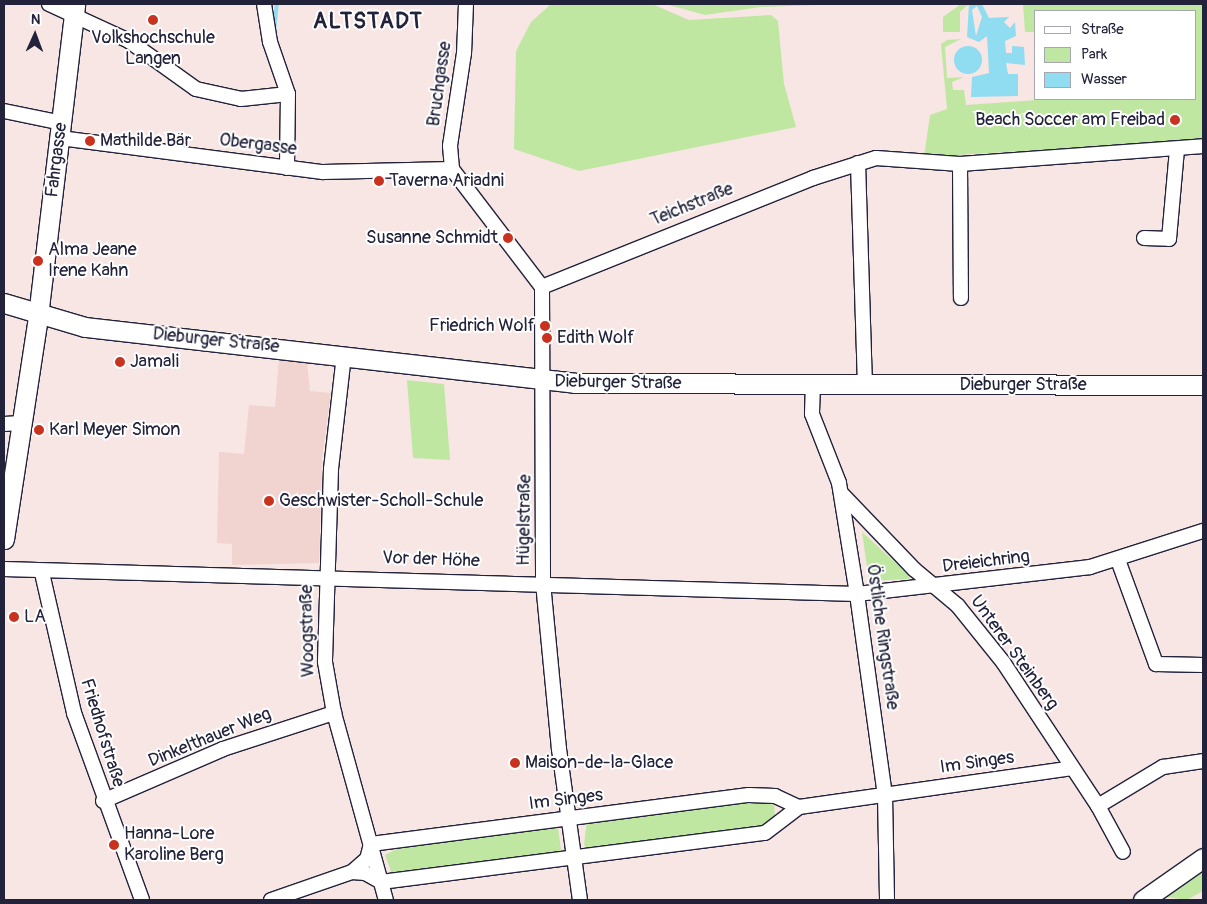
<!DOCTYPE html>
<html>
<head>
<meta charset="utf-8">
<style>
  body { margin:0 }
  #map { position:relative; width:1207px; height:904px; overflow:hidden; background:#f7e6e3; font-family:Pangolin,sans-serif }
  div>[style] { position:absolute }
  .built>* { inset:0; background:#f1d4cf }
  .green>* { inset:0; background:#c0e7a2 }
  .water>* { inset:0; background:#90dcf0 }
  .round { border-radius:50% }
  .stream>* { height:4px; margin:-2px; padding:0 2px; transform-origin:2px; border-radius:2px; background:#90dcf0 }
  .roads { filter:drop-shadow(1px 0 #22223b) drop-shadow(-1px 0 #22223b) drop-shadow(0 1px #22223b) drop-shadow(0 -1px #22223b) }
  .street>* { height:14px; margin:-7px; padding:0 7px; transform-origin:7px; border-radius:7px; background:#fff }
  .secondary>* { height:19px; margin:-9.5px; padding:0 9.5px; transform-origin:9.5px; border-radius:9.5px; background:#fff }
  .dots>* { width:14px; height:14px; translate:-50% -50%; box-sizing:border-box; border:2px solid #fff; border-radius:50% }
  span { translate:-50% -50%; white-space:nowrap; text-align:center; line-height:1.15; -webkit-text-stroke:4px #fff; paint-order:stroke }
  .poi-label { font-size:18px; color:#22223b }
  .right { translate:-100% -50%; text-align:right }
  .left { translate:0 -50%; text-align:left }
  .street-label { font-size:18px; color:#22223b }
  .district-label { font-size:22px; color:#22223b; font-weight:700; letter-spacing:1px }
  .frame { position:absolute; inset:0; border:5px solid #22223b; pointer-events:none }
  .legend { position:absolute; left:1034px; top:10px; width:162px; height:90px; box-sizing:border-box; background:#fff; border:1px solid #a7a7b1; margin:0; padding:6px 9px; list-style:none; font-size:15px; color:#22223b }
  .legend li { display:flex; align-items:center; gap:10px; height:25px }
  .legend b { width:25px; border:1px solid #a7a7b1 }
  .north { position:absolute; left:10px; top:10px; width:50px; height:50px; -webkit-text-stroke:4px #fff; paint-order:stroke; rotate:2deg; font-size:14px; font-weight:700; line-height:20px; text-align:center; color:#22223b }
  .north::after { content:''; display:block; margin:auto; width:18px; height:22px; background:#22223b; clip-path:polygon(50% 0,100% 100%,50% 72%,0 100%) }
</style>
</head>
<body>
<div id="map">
  <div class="built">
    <i style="clip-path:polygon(279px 359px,307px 362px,310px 391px,331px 393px,322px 458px,319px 563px,232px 565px,232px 544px,217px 543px,219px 452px,244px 454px,249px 405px,275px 407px)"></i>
  </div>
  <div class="green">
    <i style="clip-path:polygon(551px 4px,652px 4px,689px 20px,771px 15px,778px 21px,784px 84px,796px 127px,579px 171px,514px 149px,516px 51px,531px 22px)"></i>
    <i style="clip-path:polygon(665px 4px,845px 4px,761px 7px,705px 15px)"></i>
    <i style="clip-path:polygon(961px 4px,969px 4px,960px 12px,960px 32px,943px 32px,943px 17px)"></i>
    <i style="clip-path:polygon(1023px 4px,1203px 4px,1203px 140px,924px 157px,930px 115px,947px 109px,941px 44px,947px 40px,961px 39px,945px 47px,947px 78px,964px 77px,952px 82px,953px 90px,964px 90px,966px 105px,1050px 99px,1196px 99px,1196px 11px,1036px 11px,1036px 32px,1025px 32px)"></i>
    <i style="clip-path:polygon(407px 380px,444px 384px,450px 460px,413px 458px)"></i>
    <i style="clip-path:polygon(862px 532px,908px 574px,909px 579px,869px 581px)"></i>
    <i style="clip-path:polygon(766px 797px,774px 801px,775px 821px,767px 827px,590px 850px,584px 845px,587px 820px)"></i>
    <i style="clip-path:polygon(550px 826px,558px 828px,561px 850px,556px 854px,392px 874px,385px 855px,397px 849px)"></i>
    <i style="clip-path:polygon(1203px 872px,1203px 891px,1187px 900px,1167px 897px)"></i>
  </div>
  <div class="water">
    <i style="clip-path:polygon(evenodd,969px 4px,982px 4px,989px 18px,1009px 17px,1004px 22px,1010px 28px,1015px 22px,1016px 36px,1005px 41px,1006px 53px,1012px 53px,1012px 46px,1024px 47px,1025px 65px,1006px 63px,1008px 74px,1018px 74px,1018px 96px,971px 97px,972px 77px,989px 73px,987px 36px,979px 42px,967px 37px,969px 4px,977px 6px,982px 17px,976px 36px,972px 10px,977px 6px)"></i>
    <i class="round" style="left:954px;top:46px;width:28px;height:28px"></i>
  </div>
  <div class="stream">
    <i style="left:274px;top:31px;width:27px;rotate:-84deg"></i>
  </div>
  <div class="roads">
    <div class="street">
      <i style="left:49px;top:4px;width:88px;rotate:24.8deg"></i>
      <i style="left:129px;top:41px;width:82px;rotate:35.6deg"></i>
      <i style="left:196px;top:89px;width:46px;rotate:12.5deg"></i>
      <i style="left:241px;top:99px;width:47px;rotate:-6.1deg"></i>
      <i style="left:264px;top:4px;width:38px;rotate:81deg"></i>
      <i style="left:270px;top:42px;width:55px;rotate:70.9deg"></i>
      <i style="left:288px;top:94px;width:74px;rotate:90.8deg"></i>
      <i style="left:466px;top:4px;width:49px;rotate:92.3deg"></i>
      <i style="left:464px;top:53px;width:94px;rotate:98.6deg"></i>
      <i style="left:450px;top:146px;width:23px;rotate:85deg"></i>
      <i style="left:452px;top:169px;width:148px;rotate:52.7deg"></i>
      <i style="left:542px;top:287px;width:296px;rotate:89.8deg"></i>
      <i style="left:543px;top:583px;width:167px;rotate:84.5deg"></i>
      <i style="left:559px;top:749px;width:152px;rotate:82.1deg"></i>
      <i style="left:4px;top:111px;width:59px;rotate:11.7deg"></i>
      <i style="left:60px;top:138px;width:265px;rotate:7.4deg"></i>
      <i style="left:323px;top:172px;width:129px;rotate:-1.3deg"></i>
      <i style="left:858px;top:163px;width:221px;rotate:88.2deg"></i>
      <i style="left:960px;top:164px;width:134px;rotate:89.6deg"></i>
      <i style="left:1144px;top:238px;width:25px;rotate:2deg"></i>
      <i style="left:1169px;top:239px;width:89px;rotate:-84.9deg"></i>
      <i style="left:542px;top:287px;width:292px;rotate:-21.9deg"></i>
      <i style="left:813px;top:178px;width:66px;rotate:-17.6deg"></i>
      <i style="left:876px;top:158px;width:84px;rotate:4.1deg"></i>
      <i style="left:960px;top:164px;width:244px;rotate:-4.2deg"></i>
      <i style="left:344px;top:355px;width:115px;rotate:96.5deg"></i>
      <i style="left:331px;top:469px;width:193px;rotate:91.8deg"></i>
      <i style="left:325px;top:662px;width:52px;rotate:80deg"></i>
      <i style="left:334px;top:713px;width:194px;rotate:74.5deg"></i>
      <i style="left:813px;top:384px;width:30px;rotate:92deg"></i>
      <i style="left:812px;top:414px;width:74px;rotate:68.6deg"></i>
      <i style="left:839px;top:483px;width:112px;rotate:80.8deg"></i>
      <i style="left:857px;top:594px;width:203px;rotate:82.1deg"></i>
      <i style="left:885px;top:795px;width:105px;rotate:88.9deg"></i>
      <i style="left:4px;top:424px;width:17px;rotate:-3deg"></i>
      <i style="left:842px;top:494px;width:105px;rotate:46.2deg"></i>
      <i style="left:915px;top:570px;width:56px;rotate:39.9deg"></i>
      <i style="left:958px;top:606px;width:72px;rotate:51.2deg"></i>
      <i style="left:1003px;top:662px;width:173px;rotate:56.6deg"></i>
      <i style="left:1098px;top:806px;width:52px;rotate:61.5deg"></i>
      <i style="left:1118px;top:560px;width:111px;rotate:69.9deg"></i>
      <i style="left:1156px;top:664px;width:47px;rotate:1.2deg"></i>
      <i style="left:4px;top:569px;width:853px;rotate:1.68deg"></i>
      <i style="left:857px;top:594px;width:235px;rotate:-6.6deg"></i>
      <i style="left:1090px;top:567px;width:119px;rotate:-17.7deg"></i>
      <i style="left:42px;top:573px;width:144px;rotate:77.1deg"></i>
      <i style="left:74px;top:713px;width:199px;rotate:70deg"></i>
      <i style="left:103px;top:801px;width:131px;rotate:-23.4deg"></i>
      <i style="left:223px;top:749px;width:117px;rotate:-18deg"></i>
      <i style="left:1098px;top:806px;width:76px;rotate:-31deg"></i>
      <i style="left:1163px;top:767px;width:40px;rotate:-8.5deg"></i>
      <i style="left:352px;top:872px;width:20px;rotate:-41deg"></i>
      <i style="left:367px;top:859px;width:16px;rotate:-75deg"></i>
      <i style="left:371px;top:844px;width:381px;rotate:-7.4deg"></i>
      <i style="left:749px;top:795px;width:26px;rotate:2deg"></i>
      <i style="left:775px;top:796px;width:26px;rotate:25deg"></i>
      <i style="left:271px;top:900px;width:86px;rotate:-19.1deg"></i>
      <i style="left:352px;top:872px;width:13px;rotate:4deg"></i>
      <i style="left:365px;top:873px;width:18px;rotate:29deg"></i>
      <i style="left:381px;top:882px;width:387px;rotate:-7.3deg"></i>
      <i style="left:765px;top:833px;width:43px;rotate:-37.4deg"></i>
      <i style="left:799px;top:807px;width:276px;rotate:-8.1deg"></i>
    </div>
    <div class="secondary">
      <i style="left:4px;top:303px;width:84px;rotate:16.5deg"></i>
      <i style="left:85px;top:327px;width:492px;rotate:6.5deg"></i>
      <i style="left:574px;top:383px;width:629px;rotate:0.18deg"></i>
      <i style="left:4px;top:539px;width:226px;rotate:-81.3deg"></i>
      <i style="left:38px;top:316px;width:314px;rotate:-83.2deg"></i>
      <i style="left:1143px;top:900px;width:73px;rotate:-35deg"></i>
    </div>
  </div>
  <div class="dots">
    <i style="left:153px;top:20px;background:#c8321e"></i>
    <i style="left:1175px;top:120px;background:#c8321e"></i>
    <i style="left:90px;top:141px;background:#c8321e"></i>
    <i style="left:379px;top:181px;background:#c8321e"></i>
    <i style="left:508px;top:238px;background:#c8321e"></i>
    <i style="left:38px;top:261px;background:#c8321e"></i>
    <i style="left:545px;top:326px;background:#c8321e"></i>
    <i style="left:547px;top:338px;background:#c8321e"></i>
    <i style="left:120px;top:362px;background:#c8321e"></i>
    <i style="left:39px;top:430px;background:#c8321e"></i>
    <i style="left:269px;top:501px;background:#c8321e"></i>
    <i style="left:14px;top:617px;background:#c8321e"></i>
    <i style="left:515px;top:763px;background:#c8321e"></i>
    <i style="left:114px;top:845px;background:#c8321e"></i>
  </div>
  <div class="poi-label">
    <span style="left:153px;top:49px">Volkshochschule<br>Langen</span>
    <span class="right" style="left:1165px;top:120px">Beach Soccer am Freibad</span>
    <span class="left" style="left:100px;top:141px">Mathilde Bär</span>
    <span class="left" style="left:389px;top:181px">Taverna Ariadni</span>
    <span class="right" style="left:498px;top:238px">Susanne Schmidt</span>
    <span class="left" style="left:48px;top:261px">Alma Jeane<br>Irene Kahn</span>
    <span class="right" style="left:535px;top:326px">Friedrich Wolf</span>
    <span class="left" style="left:557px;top:338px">Edith Wolf</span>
    <span class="left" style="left:130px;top:362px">Jamali</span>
    <span class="left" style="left:49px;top:430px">Karl Meyer Simon</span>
    <span class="left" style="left:279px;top:501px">Geschwister-Scholl-Schule</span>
    <span class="left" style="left:24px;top:617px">LA</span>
    <span class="left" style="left:525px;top:763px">Maison-de-la-Glace</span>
    <span class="left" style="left:124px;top:845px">Hanna-Lore<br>Karoline Berg</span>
  </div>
  <div class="street-label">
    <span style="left:440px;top:84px;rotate:-82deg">Bruchgasse</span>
    <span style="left:258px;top:145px;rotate:7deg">Obergasse</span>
    <span style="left:57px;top:160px;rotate:-83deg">Fahrgasse</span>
    <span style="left:692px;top:205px;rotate:-22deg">Teichstraße</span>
    <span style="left:216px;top:341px;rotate:6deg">Dieburger Straße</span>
    <span style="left:618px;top:383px;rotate:1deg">Dieburger Straße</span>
    <span style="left:1023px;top:385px">Dieburger Straße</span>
    <span style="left:525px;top:520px;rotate:-89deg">Hügelstraße</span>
    <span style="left:431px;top:560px;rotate:2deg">Vor der Höhe</span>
    <span style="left:986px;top:562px;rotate:-7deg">Dreieichring</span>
    <span style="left:308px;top:631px;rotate:-91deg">Woogstraße</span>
    <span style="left:882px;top:637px;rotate:82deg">Östliche Ringstraße</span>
    <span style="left:1014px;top:653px;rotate:54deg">Unterer Steinberg</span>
    <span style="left:102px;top:733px;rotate:73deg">Friedhofstraße</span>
    <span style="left:210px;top:738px;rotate:-22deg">Dinkelthauer Weg</span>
    <span style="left:977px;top:763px;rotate:-8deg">Im Singes</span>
    <span style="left:566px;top:800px;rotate:-7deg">Im Singes</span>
  </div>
  <div class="district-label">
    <span style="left:368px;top:22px">ALTSTADT</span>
  </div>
  <div class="frame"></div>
  <ul class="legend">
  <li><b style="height:6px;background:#fff"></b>Straße</li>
  <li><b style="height:14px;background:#c0e7a2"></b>Park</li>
  <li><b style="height:14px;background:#90dcf0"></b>Wasser</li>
  </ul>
  <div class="north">N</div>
</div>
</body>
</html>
